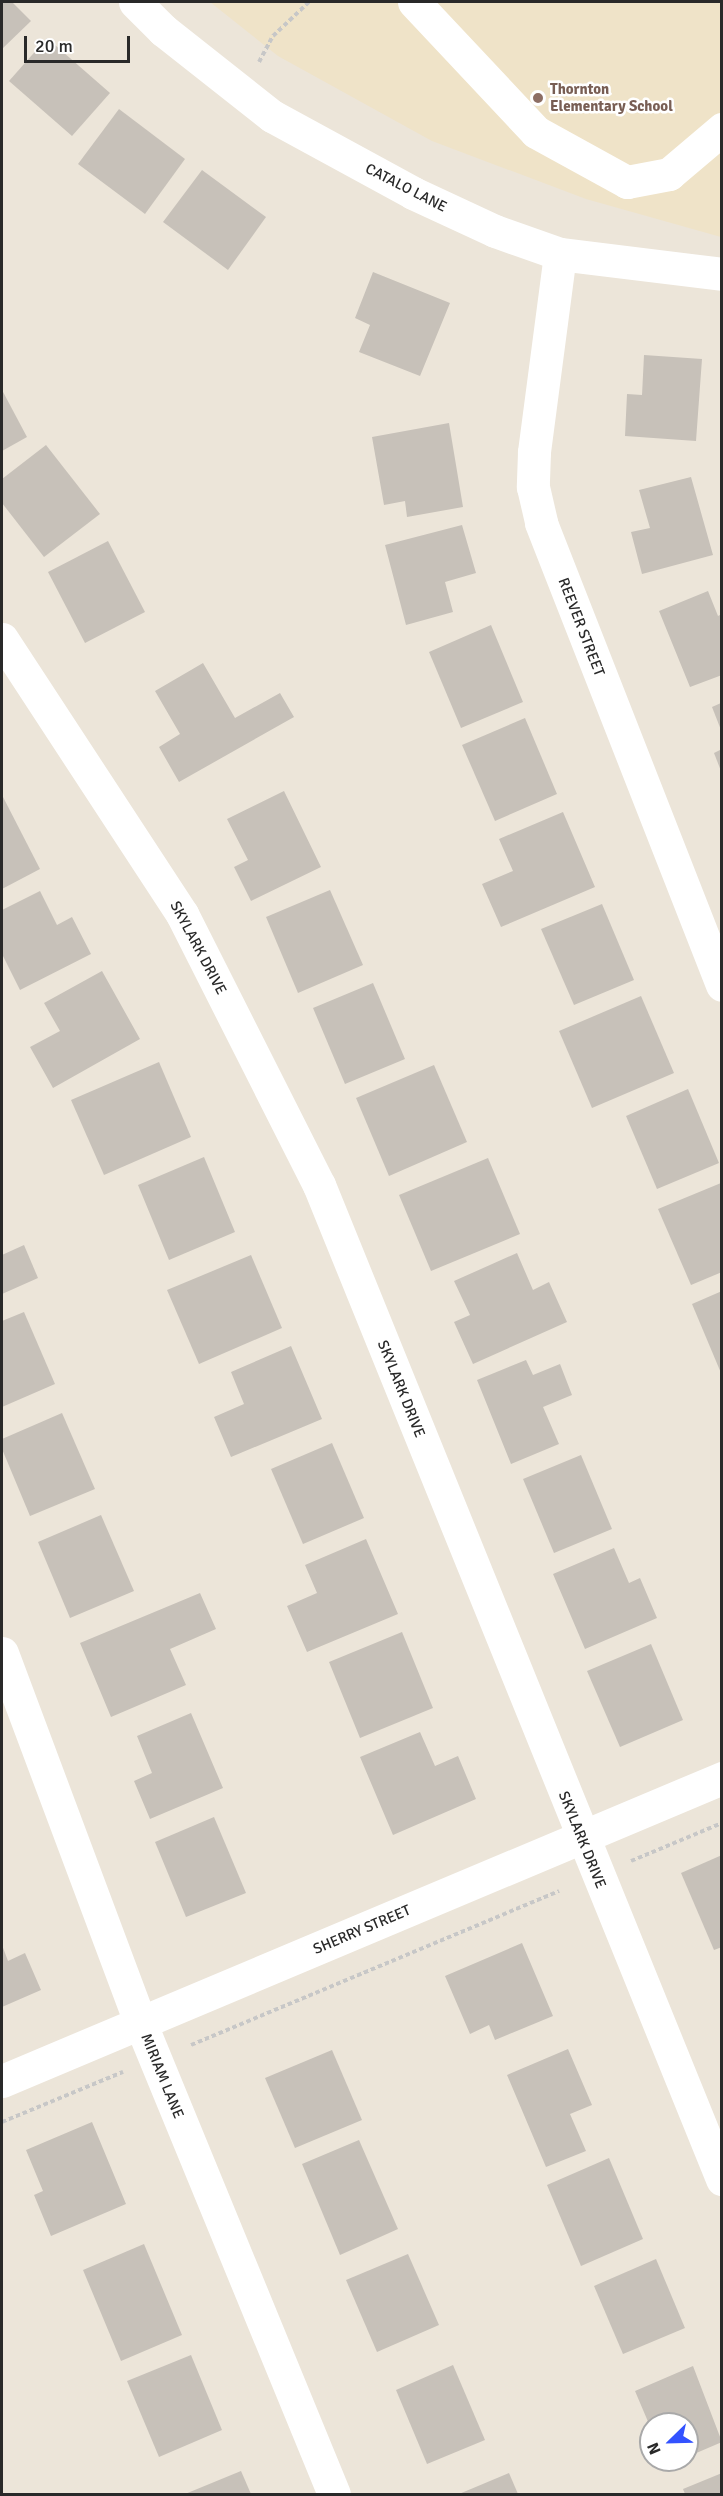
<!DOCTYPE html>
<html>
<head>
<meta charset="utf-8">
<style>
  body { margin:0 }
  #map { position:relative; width:723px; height:2496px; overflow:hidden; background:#ece5d9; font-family:Signika,sans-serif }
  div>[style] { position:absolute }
  .education>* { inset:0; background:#efe3c8 }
  .building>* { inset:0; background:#c7c1b9 }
  .path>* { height:4px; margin-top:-2px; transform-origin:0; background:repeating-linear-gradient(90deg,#c7c7c7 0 4.5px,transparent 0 7.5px) }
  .minor>* { height:33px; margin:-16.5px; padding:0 16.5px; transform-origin:16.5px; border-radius:16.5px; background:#fff }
  .dots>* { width:16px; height:16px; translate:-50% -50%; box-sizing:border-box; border:3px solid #fff; border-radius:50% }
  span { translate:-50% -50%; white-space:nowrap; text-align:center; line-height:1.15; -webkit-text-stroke:5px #fff; paint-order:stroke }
  .education-label { font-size:15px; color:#785e54; font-weight:700 }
  .left { translate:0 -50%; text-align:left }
  .street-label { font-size:15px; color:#292929 }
  .frame { position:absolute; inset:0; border:3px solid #292929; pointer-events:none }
  .north { position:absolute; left:639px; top:2412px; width:60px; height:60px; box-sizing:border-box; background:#fff; border:2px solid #a9a9a9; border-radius:50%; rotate:247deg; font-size:16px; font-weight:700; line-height:24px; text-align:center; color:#292929 }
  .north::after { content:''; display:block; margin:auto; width:21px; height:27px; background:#3352ff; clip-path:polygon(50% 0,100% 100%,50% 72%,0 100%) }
  .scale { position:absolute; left:24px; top:36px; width:106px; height:27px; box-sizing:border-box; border:3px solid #292929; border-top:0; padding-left:8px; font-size:18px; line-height:21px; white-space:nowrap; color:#292929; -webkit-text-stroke:4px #fff; paint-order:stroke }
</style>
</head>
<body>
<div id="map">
  <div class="education">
    <i style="clip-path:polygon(210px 2px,721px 2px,721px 237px,586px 199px,432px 141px,278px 56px)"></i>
  </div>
  <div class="building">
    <i style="clip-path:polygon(2px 2px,12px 2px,31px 21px,2px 49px)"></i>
    <i style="clip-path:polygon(47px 38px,110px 93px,72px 136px,9px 81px)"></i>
    <i style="clip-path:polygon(119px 109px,185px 159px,145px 214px,78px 164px)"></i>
    <i style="clip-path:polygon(202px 170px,266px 217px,228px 270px,163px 222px)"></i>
    <i style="clip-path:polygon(373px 272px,450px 303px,420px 376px,359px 352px,370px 325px,355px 318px)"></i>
    <i style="clip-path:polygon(644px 355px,702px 359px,696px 441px,625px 436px,627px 394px,642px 395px)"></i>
    <i style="clip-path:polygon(2px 390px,27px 437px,2px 451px)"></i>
    <i style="clip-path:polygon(449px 423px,463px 507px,407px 517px,405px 501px,384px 505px,372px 437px)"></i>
    <i style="clip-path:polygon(46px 445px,100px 514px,44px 557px,2px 503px,2px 479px)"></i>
    <i style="clip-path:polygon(691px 477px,713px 555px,642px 574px,631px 532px,650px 528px,639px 490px)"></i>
    <i style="clip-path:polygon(462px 525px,476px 573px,445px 582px,453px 612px,406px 625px,385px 545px)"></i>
    <i style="clip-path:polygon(108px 541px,145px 612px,85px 643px,48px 572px)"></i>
    <i style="clip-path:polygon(708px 591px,718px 616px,722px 614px,722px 675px,690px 687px,659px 611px)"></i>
    <i style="clip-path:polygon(491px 625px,523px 702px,461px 728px,429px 652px)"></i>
    <i style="clip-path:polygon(203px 663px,235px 718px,280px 693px,294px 717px,179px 782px,159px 747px,180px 734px,155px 691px)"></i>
    <i style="clip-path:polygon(721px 703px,721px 730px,712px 707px)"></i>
    <i style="clip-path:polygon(525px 718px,557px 794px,495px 821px,462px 745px)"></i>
    <i style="clip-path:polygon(722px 749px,722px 771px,721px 771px,714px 753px)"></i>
    <i style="clip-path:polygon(284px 791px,321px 867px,251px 901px,234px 867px,248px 860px,227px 819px)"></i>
    <i style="clip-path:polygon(2px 795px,40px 869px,2px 889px)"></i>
    <i style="clip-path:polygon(563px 812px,595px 887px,501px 927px,482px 884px,513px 871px,499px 839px)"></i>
    <i style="clip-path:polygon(330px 890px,363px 965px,298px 993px,266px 917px)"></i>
    <i style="clip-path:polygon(40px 891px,57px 925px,72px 917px,91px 954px,20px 990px,2px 954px,2px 910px)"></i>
    <i style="clip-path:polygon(602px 904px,634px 980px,574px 1005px,541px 929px)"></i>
    <i style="clip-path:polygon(102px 971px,140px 1039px,53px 1088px,30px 1047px,60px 1031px,44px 1003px)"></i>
    <i style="clip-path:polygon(373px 983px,405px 1059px,345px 1084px,313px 1008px)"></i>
    <i style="clip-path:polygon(641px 996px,674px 1073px,592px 1108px,559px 1031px)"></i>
    <i style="clip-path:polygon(159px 1062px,191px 1137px,104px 1175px,71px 1100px)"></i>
    <i style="clip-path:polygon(434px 1065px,467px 1142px,389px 1176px,356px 1098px)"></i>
    <i style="clip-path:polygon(688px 1089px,719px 1163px,657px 1189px,626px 1116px)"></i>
    <i style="clip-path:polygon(204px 1157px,235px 1232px,169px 1260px,138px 1185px)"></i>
    <i style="clip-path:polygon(488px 1158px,520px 1234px,431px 1271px,399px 1195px)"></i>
    <i style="clip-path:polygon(721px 1183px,722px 1272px,691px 1285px,658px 1209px)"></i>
    <i style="clip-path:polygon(24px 1245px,38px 1278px,2px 1294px,2px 1255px)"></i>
    <i style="clip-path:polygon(517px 1253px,533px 1290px,549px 1282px,567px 1322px,473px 1364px,454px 1322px,470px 1315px,454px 1281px)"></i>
    <i style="clip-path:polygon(251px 1255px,282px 1328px,199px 1364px,167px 1290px)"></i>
    <i style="clip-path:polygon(722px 1291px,722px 1373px,721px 1373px,692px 1304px)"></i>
    <i style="clip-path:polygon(24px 1312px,55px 1384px,2px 1407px,2px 1321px)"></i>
    <i style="clip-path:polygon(291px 1346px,322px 1419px,231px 1457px,214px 1417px,244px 1404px,231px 1372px)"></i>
    <i style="clip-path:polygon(526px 1360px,533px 1375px,560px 1364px,572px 1395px,543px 1407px,559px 1444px,511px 1464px,477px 1380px)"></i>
    <i style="clip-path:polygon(62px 1413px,95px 1489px,30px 1516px,2px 1449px,2px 1439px)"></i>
    <i style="clip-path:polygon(332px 1443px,364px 1518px,303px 1544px,271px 1469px)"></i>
    <i style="clip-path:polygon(581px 1455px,612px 1529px,554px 1553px,523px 1479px)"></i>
    <i style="clip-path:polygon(101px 1515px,134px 1591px,70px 1618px,38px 1542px)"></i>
    <i style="clip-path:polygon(366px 1539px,398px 1614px,307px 1652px,287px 1606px,317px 1593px,305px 1565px)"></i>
    <i style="clip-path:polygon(614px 1548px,629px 1583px,640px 1578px,657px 1618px,585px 1649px,553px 1574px)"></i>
    <i style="clip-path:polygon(200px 1593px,216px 1629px,170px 1649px,186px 1685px,111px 1717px,80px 1643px)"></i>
    <i style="clip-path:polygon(402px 1632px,433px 1708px,360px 1738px,329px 1662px)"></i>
    <i style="clip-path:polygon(651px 1644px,683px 1720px,620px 1747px,587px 1671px)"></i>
    <i style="clip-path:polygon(191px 1713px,223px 1788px,150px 1819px,134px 1781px,152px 1773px,137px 1736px)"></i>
    <i style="clip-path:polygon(420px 1732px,435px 1766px,458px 1756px,476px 1799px,393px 1835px,360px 1757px)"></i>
    <i style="clip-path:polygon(214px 1817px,246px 1893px,186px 1917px,155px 1842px)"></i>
    <i style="clip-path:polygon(722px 1855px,722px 1947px,714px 1950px,681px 1873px)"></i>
    <i style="clip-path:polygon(522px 1943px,553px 2016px,495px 2040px,489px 2025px,470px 2034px,445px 1976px)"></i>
    <i style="clip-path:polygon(2px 1945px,8px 1961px,25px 1953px,41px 1990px,2px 2007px)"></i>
    <i style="clip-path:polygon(568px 2049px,592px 2105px,570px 2114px,586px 2151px,546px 2167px,507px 2075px)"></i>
    <i style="clip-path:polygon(332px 2050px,362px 2120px,295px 2148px,265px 2078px)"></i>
    <i style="clip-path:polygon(92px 2122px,126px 2204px,51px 2236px,34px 2195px,43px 2191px,26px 2150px)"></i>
    <i style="clip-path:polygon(359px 2140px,398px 2229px,340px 2255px,302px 2164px)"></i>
    <i style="clip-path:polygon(609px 2158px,643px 2239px,581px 2266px,547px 2185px)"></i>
    <i style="clip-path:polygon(144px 2244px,182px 2335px,121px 2361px,83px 2270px)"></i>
    <i style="clip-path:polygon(408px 2254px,439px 2325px,377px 2352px,346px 2280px)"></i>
    <i style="clip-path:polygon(656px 2259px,685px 2328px,623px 2354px,594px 2286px)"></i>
    <i style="clip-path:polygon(191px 2355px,222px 2430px,159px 2457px,127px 2381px)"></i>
    <i style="clip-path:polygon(453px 2365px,485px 2440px,427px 2464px,396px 2390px)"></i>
    <i style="clip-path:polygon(693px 2366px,722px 2442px,687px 2457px,687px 2424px,649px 2424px,635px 2391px)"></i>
    <i style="clip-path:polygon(665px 2460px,680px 2460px,667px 2466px)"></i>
    <i style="clip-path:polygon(241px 2471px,251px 2494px,185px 2494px)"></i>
    <i style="clip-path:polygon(509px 2473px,518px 2494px,459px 2494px)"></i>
    <i style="clip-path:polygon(722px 2473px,722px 2494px,685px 2494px,683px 2489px)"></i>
  </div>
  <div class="path">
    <i style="left:259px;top:62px;width:30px;rotate:-62deg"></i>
    <i style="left:273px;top:36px;width:50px;rotate:-43.4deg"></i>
    <i style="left:631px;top:1861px;width:99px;rotate:-22.7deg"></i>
    <i style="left:191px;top:2045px;width:399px;rotate:-22.7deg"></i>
    <i style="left:2px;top:2122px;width:131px;rotate:-22.5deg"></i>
  </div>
  <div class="minor">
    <i style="left:135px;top:2px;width:40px;rotate:45deg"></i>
    <i style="left:163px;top:30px;width:139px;rotate:38.3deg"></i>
    <i style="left:272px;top:116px;width:161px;rotate:28.6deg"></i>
    <i style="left:413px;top:193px;width:90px;rotate:24.9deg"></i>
    <i style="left:495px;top:231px;width:69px;rotate:19.5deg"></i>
    <i style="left:560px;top:254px;width:163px;rotate:7deg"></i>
    <i style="left:414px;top:2px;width:178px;rotate:46.8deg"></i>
    <i style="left:536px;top:132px;width:104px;rotate:28.8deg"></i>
    <i style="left:627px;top:182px;width:43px;rotate:-10.8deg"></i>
    <i style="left:669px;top:174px;width:70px;rotate:-40.3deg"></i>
    <i style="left:560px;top:254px;width:200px;rotate:97.5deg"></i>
    <i style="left:534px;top:452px;width:35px;rotate:92deg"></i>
    <i style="left:533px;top:487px;width:37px;rotate:77deg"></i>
    <i style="left:541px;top:523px;width:496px;rotate:68.6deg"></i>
    <i style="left:2px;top:639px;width:329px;rotate:56.8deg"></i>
    <i style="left:182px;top:914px;width:304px;rotate:63.2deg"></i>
    <i style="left:319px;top:1185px;width:1073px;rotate:67.93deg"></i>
    <i style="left:2px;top:1653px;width:394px;rotate:69.5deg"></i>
    <i style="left:140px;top:2022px;width:510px;rotate:67.66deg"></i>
    <i style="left:2px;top:2081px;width:781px;rotate:-22.82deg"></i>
  </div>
  <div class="dots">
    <i style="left:538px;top:98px;background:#8d6e63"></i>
  </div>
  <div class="education-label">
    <span class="left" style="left:550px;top:98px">Thornton<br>Elementary School</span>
  </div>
  <div class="street-label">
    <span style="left:406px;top:188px;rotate:27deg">CATALO LANE</span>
    <span style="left:581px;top:627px;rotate:69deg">REEVER STREET</span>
    <span style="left:198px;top:948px;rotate:62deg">SKYLARK DRIVE</span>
    <span style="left:401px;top:1389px;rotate:68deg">SKYLARK DRIVE</span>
    <span style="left:582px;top:1840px;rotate:68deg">SKYLARK DRIVE</span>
    <span style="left:362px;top:1930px;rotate:-23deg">SHERRY STREET</span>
    <span style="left:162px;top:2076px;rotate:68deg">MIRIAM LANE</span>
  </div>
  <div class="frame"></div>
  <div class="north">N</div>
  <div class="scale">20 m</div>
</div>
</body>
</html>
